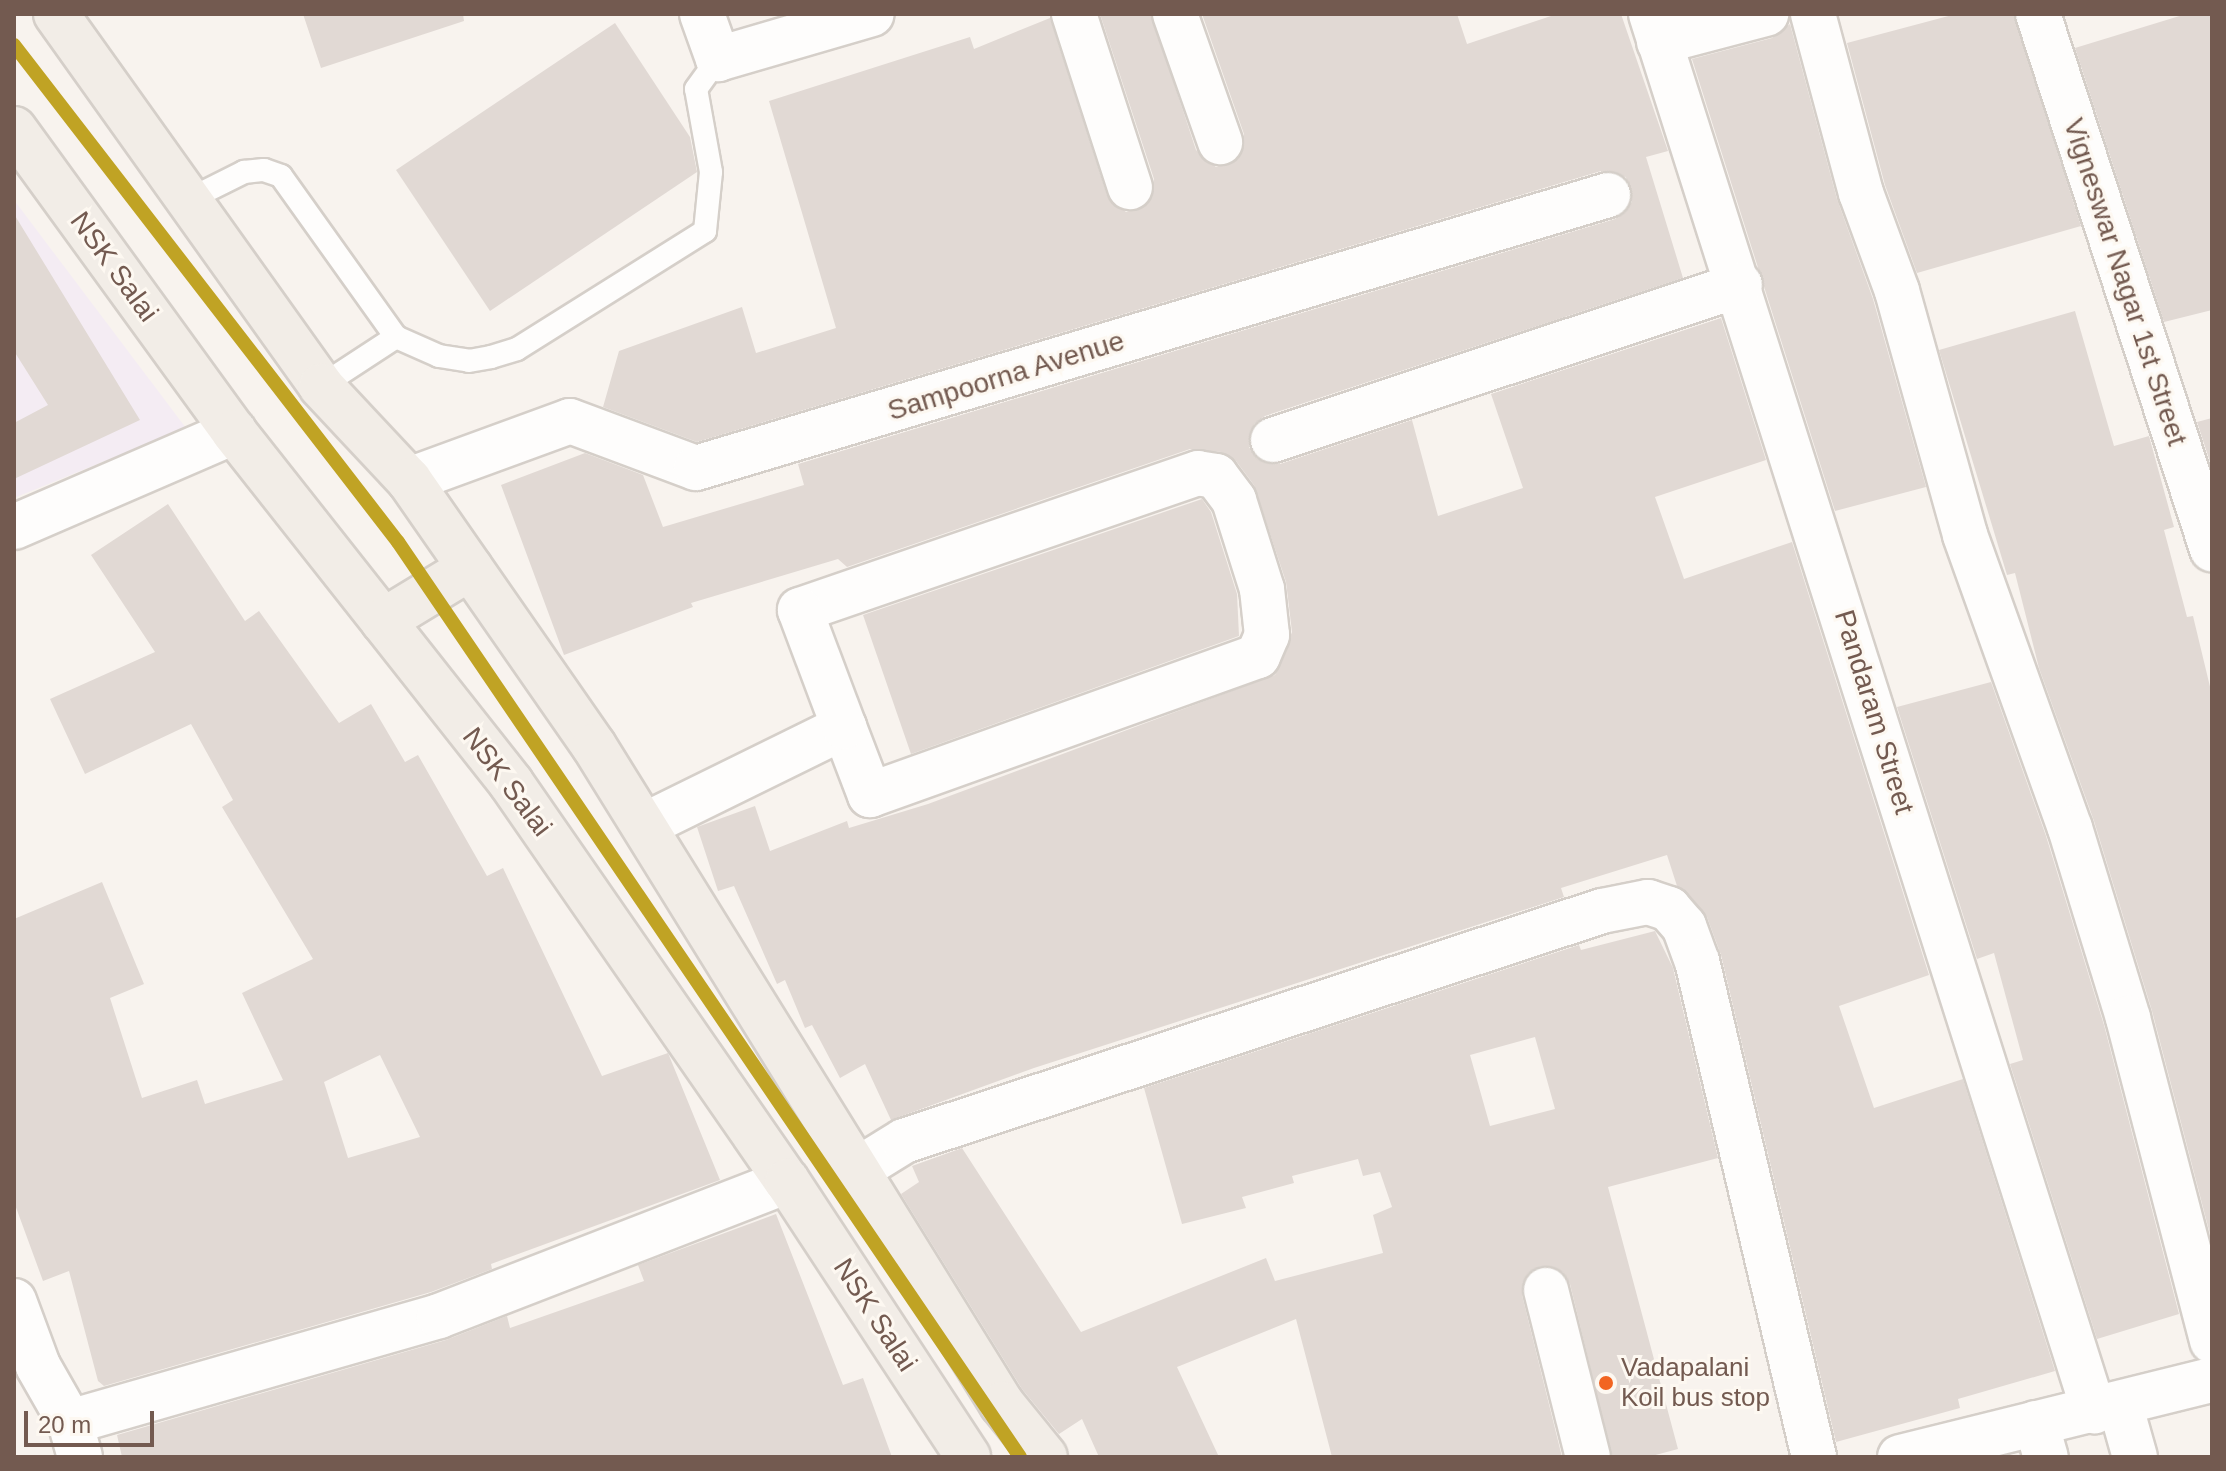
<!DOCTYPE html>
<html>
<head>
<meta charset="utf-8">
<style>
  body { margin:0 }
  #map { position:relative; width:2226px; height:1471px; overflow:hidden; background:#f8f3ee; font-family:Helvetica,sans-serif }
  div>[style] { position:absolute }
  .education>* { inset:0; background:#f4ecf3 }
  .building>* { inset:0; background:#e1d9d4 }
  .roads { filter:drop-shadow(2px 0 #d5cfc9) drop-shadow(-2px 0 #d5cfc9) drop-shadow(0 2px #d5cfc9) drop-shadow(0 -2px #d5cfc9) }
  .lane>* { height:22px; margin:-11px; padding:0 11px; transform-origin:11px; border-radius:11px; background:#fefdfc }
  .street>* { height:44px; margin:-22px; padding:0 22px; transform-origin:22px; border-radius:22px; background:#fefdfc }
  .secondary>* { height:44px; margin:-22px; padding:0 22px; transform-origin:22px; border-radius:22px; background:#fefdfc }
  .primary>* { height:44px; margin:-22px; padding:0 22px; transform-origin:22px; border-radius:22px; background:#f2ede7 }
  .metro-1>* { height:14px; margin:-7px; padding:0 7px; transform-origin:7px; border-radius:7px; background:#c0a324 }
  .dots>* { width:22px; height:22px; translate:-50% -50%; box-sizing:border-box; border:4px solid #fdf8f1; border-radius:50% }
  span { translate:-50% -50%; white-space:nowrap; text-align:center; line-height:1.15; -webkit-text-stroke:6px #fdf8f1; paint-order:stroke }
  .bus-label { font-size:26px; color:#735a50 }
  .left { translate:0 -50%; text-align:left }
  .street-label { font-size:28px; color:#735a50 }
  .frame { position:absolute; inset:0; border:16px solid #735a50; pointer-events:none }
  .scale { position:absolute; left:24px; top:1411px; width:130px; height:36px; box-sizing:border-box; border:4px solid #735a50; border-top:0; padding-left:10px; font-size:24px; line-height:28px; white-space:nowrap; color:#735a50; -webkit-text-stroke:6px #fdf8f1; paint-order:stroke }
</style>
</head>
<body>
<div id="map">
  <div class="education">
    <i style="clip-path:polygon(14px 200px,186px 428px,14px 498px)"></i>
  </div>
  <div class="building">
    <i style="clip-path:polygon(303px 14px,463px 14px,464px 21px,321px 68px)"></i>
    <i style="clip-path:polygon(1100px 14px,1151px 14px,1196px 150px,1216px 167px,1238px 159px,1244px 134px,1202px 14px,1457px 14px,1467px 44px,1557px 14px,1621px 14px,1668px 151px,1646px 157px,1683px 278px,1265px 416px,1254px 424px,1249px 447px,1257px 459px,1280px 464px,1412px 420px,1438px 516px,1523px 488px,1491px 394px,1721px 318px,1766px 460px,1655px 497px,1684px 579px,1792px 542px,1929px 975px,1839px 1006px,1874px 1108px,1963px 1079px,2055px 1371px,1958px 1399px,1960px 1408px,1836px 1442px,1721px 955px,1707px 917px,1677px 886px,1667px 855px,1561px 888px,1564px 897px,1034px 1068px,891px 1120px,865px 1064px,840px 1078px,812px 1025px,805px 1028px,785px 980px,777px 984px,734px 886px,718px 891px,697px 827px,755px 806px,770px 851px,847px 821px,849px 828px,928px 804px,1275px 675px,1292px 632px,1286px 582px,1254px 485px,1236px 461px,1221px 452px,1190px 449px,847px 567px,838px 559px,691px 603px,693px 607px,564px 655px,501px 485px,585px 453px,643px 475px,663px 527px,804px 485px,798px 464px,1615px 219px,1632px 202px,1626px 177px,1601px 171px,697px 442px,603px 407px,619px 351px,742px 307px,756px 353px,836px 328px,769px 101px,970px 37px,974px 49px,1050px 18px,1107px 195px,1126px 212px,1148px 204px,1154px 179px)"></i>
    <i style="clip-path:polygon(1956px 14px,2014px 14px,2081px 226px,1917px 273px,1885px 185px,1847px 43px)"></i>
    <i style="clip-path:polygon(2186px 14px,2212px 14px,2212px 310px,2164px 322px,2075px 48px)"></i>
    <i style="clip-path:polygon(615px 23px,690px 137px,697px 172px,490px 311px,396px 170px)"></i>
    <i style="clip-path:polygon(1790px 24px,1837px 199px,1873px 299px,1926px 487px,1835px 511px,1692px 59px,1772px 38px)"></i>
    <i style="clip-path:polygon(14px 214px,140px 420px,14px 479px,14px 423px,48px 405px,14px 351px)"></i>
    <i style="clip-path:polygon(2075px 311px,2114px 446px,2149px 436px,2174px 527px,2164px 530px,2187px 617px,2193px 616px,2212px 695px,2212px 1242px,2152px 1011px,2094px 821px,2039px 668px,2015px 573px,2007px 575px,1939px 350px)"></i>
    <i style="clip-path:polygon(2212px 418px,2212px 468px,2197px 422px)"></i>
    <i style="clip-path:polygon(1202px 499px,1211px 512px,1237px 594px,1239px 636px,911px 754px,863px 615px)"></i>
    <i style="clip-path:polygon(evenodd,168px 504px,245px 621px,259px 611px,339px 723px,371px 704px,405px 762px,418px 755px,487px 876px,503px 868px,602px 1076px,668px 1053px,720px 1180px,491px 1264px,492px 1269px,431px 1292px,104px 1386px,98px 1381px,69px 1271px,43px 1281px,14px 1202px,14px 919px,102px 882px,144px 984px,110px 998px,142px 1098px,197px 1080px,205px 1104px,283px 1080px,242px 993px,313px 959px,222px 807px,233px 800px,191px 724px,85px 774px,50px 699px,155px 652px,91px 555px,168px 504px,380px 1055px,420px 1137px,348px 1158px,324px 1082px,380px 1055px)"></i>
    <i style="clip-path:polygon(1991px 682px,2046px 836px,2104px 1025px,2179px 1314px,2097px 1339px,2010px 1064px,2023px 1060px,1994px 953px,1977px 959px,1897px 707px)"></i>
    <i style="clip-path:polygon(evenodd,1655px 931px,1673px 968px,1718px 1158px,1608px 1187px,1678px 1449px,1648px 1457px,1612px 1457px,1570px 1284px,1563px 1272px,1541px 1266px,1528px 1273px,1522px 1295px,1562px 1457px,1332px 1457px,1296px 1319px,1177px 1367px,1219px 1457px,1099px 1457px,1082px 1419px,1059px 1434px,1022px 1389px,901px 1194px,919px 1182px,912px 1166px,962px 1148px,1081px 1332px,1266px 1258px,1275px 1281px,1383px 1253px,1373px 1215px,1392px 1207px,1380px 1172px,1363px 1176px,1358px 1159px,1292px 1176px,1294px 1183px,1242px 1197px,1246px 1208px,1182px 1224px,1144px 1088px,1579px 945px,1581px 950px,1655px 931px,1535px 1037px,1555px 1109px,1490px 1126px,1470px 1055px,1535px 1037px)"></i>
    <i style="clip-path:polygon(776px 1214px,843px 1385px,863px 1378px,892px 1457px,122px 1457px,117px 1435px,446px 1340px,507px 1316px,510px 1328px,644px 1281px,638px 1265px)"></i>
  </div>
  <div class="roads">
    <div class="lane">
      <i style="left:188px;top:200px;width:63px;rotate:-26.6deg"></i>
      <i style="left:244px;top:172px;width:20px;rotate:-6deg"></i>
      <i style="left:264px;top:170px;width:18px;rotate:19deg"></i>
      <i style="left:281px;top:176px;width:198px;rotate:54.5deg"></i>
      <i style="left:396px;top:337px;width:47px;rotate:23.8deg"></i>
      <i style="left:439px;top:356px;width:30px;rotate:9deg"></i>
      <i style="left:469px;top:361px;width:22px;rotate:-10deg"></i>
      <i style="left:491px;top:357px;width:27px;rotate:-17deg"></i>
      <i style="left:517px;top:349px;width:222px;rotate:-32.1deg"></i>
      <i style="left:705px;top:231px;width:59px;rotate:-84.2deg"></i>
      <i style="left:711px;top:172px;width:84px;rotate:-100.2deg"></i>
      <i style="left:696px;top:89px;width:37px;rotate:-54deg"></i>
      <i style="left:321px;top:386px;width:90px;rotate:-33.2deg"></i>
    </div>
    <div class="street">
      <i style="left:702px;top:14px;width:48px;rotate:70.4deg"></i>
      <i style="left:718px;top:59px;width:160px;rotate:-16.3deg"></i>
      <i style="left:1074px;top:14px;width:182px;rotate:72.1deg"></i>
      <i style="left:1175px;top:14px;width:136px;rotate:70.6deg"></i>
      <i style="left:1651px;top:14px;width:1466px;rotate:72.41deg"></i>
      <i style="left:1813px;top:14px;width:185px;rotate:75deg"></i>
      <i style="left:1861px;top:193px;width:104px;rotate:69.8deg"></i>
      <i style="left:1897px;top:291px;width:253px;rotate:74.4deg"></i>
      <i style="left:1965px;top:535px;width:311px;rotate:70.3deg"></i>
      <i style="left:2070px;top:828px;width:199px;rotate:73deg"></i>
      <i style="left:2128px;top:1018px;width:334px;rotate:75.4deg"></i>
      <i style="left:2038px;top:14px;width:563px;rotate:71.98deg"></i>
      <i style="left:1659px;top:42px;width:111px;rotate:-14.7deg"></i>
      <i style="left:1273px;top:440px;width:492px;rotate:-18.4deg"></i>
      <i style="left:409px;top:480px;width:171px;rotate:-20.1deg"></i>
      <i style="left:570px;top:421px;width:134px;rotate:20.5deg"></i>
      <i style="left:696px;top:468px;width:952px;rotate:-16.66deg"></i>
      <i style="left:645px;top:825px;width:222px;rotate:-26.2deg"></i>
      <i style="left:844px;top:727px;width:73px;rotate:69.1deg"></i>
      <i style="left:870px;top:795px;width:412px;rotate:-19.7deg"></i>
      <i style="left:1258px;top:656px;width:23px;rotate:-67deg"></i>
      <i style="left:1267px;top:635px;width:46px;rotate:-96.2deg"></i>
      <i style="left:1262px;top:589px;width:93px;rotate:-107.5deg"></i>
      <i style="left:1234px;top:500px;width:30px;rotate:-127deg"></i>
      <i style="left:1216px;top:476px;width:18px;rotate:-171deg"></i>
      <i style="left:1198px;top:473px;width:421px;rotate:161deg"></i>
      <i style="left:800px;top:610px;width:125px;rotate:69.4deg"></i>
      <i style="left:857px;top:1170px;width:55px;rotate:-31.7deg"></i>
      <i style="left:904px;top:1141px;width:735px;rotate:-18.24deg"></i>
      <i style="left:1602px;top:911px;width:47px;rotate:-11.1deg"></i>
      <i style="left:1648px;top:902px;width:22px;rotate:18deg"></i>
      <i style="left:1669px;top:909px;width:23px;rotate:49deg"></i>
      <i style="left:1684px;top:926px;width:37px;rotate:70deg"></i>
      <i style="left:1697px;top:961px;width:510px;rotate:76.73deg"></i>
      <i style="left:1546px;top:1290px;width:172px;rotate:75.9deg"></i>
      <i style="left:14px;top:1301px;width:69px;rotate:69.7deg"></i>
      <i style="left:38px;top:1366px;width:64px;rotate:60.3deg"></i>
      <i style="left:70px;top:1422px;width:36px;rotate:74deg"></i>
      <i style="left:2120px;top:1404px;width:55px;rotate:74.2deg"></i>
      <i style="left:70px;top:1422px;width:384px;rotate:-16deg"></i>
      <i style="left:439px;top:1316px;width:373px;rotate:-21.2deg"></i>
      <i style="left:2036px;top:1423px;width:35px;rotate:74deg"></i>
    </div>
    <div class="secondary">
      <i style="left:14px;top:527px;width:240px;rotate:-23.4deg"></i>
      <i style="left:1900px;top:1457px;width:321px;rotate:-13.9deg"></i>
    </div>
    <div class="primary">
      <i style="left:56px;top:14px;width:457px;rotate:54.5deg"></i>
      <i style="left:321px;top:386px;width:129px;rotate:46.9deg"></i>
      <i style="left:409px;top:480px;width:324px;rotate:55.2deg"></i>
      <i style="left:594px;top:746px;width:774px;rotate:58.2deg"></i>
      <i style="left:1002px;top:1404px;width:68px;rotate:50.9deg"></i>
      <i style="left:14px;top:129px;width:374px;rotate:54deg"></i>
      <i style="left:234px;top:432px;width:447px;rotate:51.7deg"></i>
      <i style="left:511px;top:783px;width:484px;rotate:55.3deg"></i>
      <i style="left:787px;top:1181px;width:330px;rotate:56.7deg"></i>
      <i style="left:383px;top:621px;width:102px;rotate:-31.3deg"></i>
    </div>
  </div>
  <div class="metro-1">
    <i style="left:14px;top:45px;width:628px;rotate:52.31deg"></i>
    <i style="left:398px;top:542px;width:1106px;rotate:55.79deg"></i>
  </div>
  <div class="dots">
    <i style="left:1606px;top:1383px;background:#f26522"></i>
  </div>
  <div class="bus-label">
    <span class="left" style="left:1621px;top:1383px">Vadapalani<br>Koil bus stop</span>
  </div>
  <div class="street-label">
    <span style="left:114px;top:267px;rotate:54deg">NSK Salai</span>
    <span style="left:2125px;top:282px;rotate:72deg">Vigneswar Nagar 1st Street</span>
    <span style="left:1006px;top:376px;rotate:-17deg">Sampoorna Avenue</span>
    <span style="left:1874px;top:712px;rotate:73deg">Pandaram Street</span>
    <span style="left:507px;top:782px;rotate:53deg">NSK Salai</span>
    <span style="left:875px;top:1315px;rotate:57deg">NSK Salai</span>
  </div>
  <div class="frame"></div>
  <div class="scale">20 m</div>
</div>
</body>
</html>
